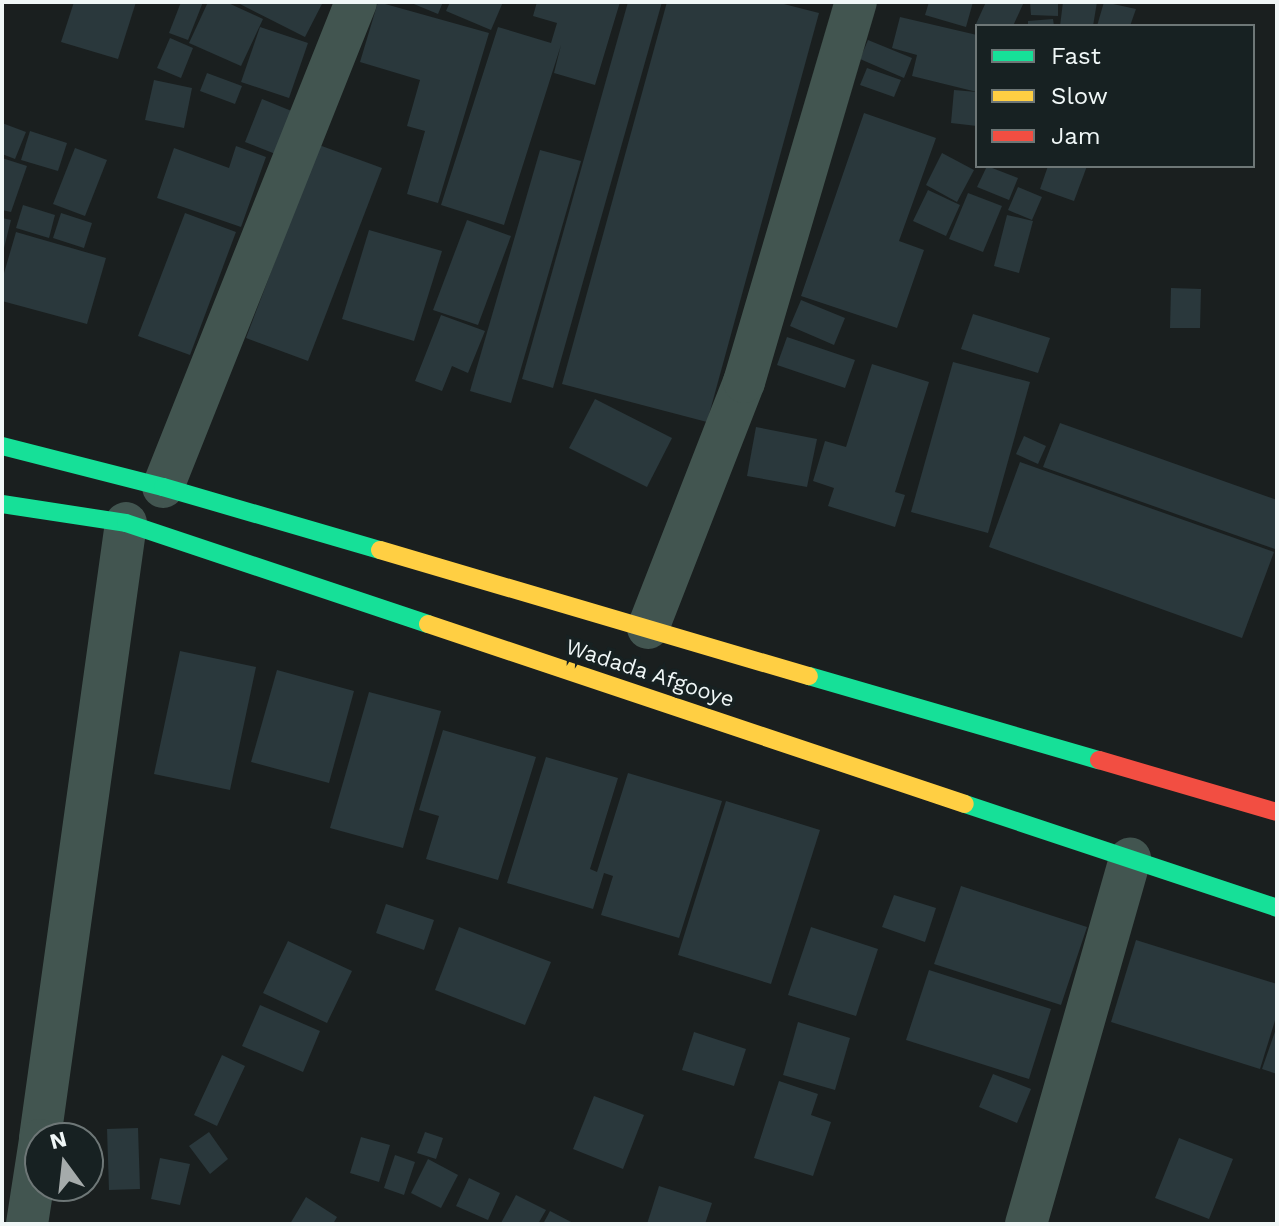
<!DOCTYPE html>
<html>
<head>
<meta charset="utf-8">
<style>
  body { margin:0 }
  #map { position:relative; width:1279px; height:1226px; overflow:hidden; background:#1a1f1f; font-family:"Work Sans",sans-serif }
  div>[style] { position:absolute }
  .building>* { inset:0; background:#2a383c }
  .street>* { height:42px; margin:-21px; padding:0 21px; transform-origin:21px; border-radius:21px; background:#425550 }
  .fast>* { height:18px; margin:-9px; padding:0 9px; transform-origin:9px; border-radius:9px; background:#16e098 }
  .slow>* { height:18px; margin:-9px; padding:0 9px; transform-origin:9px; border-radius:9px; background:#ffcf43 }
  .jam>* { height:18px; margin:-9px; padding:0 9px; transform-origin:9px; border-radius:9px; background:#f24e42 }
  span { translate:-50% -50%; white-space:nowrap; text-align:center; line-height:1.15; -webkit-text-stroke:7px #172122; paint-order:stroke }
  .street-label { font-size:22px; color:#f0f7f7 }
  .frame { position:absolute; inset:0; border:4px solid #f0f7f7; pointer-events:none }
  .legend { position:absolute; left:975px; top:24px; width:280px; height:144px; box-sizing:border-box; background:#172122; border:2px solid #6e7777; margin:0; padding:10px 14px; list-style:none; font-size:24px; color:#f0f7f7 }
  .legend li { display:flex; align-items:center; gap:16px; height:40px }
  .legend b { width:40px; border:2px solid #6e7777 }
  .north { position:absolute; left:24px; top:1122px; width:80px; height:80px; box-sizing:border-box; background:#172122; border:2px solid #6e7777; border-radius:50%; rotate:345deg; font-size:22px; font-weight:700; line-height:32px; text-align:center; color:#f0f7f7 }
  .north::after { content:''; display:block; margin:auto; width:28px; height:36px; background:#a5abab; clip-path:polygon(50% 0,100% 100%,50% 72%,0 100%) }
</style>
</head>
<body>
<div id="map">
  <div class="building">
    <i style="clip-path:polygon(74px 2px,136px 2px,118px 59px,61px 42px)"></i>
    <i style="clip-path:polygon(181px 2px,203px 2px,188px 40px,169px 33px)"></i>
    <i style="clip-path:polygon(208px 2px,226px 2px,263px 19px,241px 66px,189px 43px)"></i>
    <i style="clip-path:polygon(236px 2px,323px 2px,305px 37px)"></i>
    <i style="clip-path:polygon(378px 2px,489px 33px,438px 203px,407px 194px,425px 131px,407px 126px,420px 80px,360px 62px)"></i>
    <i style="clip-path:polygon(409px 2px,443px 2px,438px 14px)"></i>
    <i style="clip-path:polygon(450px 2px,503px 2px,491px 30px,446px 11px)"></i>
    <i style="clip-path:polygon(537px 2px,620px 2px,595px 85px,554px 73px,561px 45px,504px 225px,441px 205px,498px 27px,551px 43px,557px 23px,533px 16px)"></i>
    <i style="clip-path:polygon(628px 2px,662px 2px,553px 388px,522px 379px)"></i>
    <i style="clip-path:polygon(667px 2px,776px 2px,819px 13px,707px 422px,562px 384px)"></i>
    <i style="clip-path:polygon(929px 2px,973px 2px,966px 27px,925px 15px)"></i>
    <i style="clip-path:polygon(986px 2px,1024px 2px,1013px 26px,975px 26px)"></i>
    <i style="clip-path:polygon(1030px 2px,1058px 2px,1058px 16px,1031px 15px)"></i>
    <i style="clip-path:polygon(1063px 2px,1097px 2px,1093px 26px,1060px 26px)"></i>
    <i style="clip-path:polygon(1104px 2px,1136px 9px,1130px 26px,1097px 26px)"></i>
    <i style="clip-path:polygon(900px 17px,977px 35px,977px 92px,912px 76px,917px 55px,892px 48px)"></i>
    <i style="clip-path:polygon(1053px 19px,1054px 26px,1028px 26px,1028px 21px)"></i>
    <i style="clip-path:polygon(260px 27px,308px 43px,289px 98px,241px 82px)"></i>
    <i style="clip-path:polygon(170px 38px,193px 48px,181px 78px,157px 68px)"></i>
    <i style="clip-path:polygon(868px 40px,912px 58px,904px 78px,860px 59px)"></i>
    <i style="clip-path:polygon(867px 68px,901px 80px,894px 97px,860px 85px)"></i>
    <i style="clip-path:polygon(207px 73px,242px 86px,235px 104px,200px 91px)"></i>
    <i style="clip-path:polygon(154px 80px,192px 88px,184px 128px,145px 120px)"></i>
    <i style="clip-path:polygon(954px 90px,977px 92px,977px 126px,951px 123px)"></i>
    <i style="clip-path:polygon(262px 99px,294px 112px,278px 155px,245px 142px)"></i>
    <i style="clip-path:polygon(864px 113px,936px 138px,899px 241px,924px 250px,897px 328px,801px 296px)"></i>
    <i style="clip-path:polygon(2px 123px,26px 132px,15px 159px,2px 154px)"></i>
    <i style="clip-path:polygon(30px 131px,67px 143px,58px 171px,21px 160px)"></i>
    <i style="clip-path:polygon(319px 145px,382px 168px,308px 361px,246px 338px)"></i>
    <i style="clip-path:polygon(236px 146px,266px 157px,241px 227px,157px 198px,174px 148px,229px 168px)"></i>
    <i style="clip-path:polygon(75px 148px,107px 160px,85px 216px,53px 204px)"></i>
    <i style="clip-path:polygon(540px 150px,581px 161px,511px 403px,470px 391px)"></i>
    <i style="clip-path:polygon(942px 153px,974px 170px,957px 202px,926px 185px)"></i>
    <i style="clip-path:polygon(2px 158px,27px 166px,11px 212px,2px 210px)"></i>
    <i style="clip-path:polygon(987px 166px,1018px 178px,1009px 200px,977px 187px)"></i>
    <i style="clip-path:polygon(1048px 166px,1087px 166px,1074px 201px,1040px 189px)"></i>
    <i style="clip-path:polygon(1018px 187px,1042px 197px,1032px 220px,1008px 210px)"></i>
    <i style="clip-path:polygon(928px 190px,960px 205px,946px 236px,913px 221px)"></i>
    <i style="clip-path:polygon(968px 193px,1002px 206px,983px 252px,949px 239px)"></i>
    <i style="clip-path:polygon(23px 205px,55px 215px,49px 238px,16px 228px)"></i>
    <i style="clip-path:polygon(61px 213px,92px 223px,84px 248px,53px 238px)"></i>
    <i style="clip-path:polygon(185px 213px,236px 232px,190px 355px,138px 336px)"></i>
    <i style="clip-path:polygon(1007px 215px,1033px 221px,1019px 273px,994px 266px)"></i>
    <i style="clip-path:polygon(2px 218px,11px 220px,3px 252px,2px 252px)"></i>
    <i style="clip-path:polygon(467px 220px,511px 236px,478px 325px,433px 310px)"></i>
    <i style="clip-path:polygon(369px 230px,442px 251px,414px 341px,342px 319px)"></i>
    <i style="clip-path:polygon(16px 232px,106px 258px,87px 324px,2px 301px,2px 280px)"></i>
    <i style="clip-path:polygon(1171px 288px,1201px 289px,1200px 328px,1170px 328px)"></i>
    <i style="clip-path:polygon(801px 300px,845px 318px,834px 345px,790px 326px)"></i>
    <i style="clip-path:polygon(973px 314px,1050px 338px,1038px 373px,961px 349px)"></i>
    <i style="clip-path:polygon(441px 315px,485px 331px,468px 373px,452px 366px,442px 391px,415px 381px)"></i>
    <i style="clip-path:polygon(787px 337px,855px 360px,845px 388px,777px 365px)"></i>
    <i style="clip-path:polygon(953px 362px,1030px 382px,988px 533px,911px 512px)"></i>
    <i style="clip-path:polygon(872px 364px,929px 382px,895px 492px,905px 495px,895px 527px,828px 506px,834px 488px,813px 481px,825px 441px,846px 447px)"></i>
    <i style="clip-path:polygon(595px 399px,672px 438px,647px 487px,569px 448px)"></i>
    <i style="clip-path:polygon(1060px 423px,1277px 500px,1275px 549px,1043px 467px)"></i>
    <i style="clip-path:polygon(756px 427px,817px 439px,807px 487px,747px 476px)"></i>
    <i style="clip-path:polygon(1024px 436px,1046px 446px,1038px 464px,1016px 454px)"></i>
    <i style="clip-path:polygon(1020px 462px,1274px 552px,1242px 638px,989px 547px)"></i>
    <i style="clip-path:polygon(180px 651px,256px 667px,230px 790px,154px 774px)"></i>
    <i style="clip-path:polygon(277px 670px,354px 691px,329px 783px,251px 762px)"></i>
    <i style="clip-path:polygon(369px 692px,441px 711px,403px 848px,330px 828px)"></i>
    <i style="clip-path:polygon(443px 730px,536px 757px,498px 880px,426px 859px,439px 816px,419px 810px)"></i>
    <i style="clip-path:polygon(546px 757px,618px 778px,590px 869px,597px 872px,628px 773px,722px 801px,679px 938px,601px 915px,613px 876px,604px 873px,593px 909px,507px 883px)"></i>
    <i style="clip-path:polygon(726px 801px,820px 830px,771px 984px,678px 955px)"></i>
    <i style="clip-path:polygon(961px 886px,1087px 927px,1061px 1005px,934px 964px)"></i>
    <i style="clip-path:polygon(894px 895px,936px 908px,925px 942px,882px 927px)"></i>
    <i style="clip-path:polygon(386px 904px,434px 920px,424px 950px,376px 933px)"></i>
    <i style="clip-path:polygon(459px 927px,551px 962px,525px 1025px,435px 990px)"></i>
    <i style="clip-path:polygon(811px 927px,878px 949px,856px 1016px,788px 995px)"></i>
    <i style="clip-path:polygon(1136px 940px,1277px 984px,1277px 1014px,1260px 1069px,1111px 1022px)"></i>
    <i style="clip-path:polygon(288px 941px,352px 971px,327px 1023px,263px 993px)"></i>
    <i style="clip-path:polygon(929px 970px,1051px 1009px,1029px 1079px,906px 1040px)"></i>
    <i style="clip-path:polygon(260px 1005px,320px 1031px,303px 1072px,242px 1046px)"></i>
    <i style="clip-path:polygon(798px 1022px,850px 1038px,835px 1090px,783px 1075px)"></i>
    <i style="clip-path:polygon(1277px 1026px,1277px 1074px,1262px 1069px)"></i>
    <i style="clip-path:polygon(694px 1032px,746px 1049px,734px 1086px,682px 1070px)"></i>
    <i style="clip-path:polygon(222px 1055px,245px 1066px,217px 1126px,194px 1115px)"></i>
    <i style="clip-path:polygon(993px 1074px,1031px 1089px,1017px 1123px,979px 1107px)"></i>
    <i style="clip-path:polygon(779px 1081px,818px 1094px,811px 1115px,831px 1122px,813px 1176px,754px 1158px)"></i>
    <i style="clip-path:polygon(594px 1096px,644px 1115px,623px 1169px,573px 1149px)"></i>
    <i style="clip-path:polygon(138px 1128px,140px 1189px,109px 1190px,107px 1129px)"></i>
    <i style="clip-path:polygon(209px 1132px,228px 1159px,210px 1174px,189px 1146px)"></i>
    <i style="clip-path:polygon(425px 1132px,443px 1138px,436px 1159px,417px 1153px)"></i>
    <i style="clip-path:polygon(361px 1137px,390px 1145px,379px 1182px,350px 1173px)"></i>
    <i style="clip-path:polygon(1179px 1138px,1233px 1159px,1209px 1219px,1155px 1198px)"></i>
    <i style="clip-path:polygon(395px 1155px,415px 1162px,404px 1195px,384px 1188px)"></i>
    <i style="clip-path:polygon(160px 1158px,190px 1164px,180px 1205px,151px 1199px)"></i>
    <i style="clip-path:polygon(428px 1159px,458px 1175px,441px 1208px,411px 1193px)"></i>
    <i style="clip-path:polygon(469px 1178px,500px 1193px,488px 1220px,456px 1206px)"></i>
    <i style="clip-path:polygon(659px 1186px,712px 1203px,705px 1224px,647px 1224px)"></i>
    <i style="clip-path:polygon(516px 1195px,546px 1210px,538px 1224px,501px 1223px)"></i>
    <i style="clip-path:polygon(306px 1197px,337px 1217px,333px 1224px,290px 1224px)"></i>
    <i style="clip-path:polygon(550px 1211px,575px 1224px,543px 1224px)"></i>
  </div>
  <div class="street">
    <i style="left:163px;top:487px;width:522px;rotate:-68.3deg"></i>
    <i style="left:648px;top:628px;width:264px;rotate:-68.7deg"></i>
    <i style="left:744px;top:382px;width:396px;rotate:-73.6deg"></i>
    <i style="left:40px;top:1138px;width:621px;rotate:-82.04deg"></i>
    <i style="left:27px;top:1224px;width:85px;rotate:-81.2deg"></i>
    <i style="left:1026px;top:1224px;width:380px;rotate:-74.1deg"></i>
  </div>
  <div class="fast">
    <i style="left:2px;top:446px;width:166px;rotate:14.3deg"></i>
    <i style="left:163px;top:487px;width:226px;rotate:16.2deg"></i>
    <i style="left:2px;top:504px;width:125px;rotate:8.7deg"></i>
    <i style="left:126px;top:523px;width:318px;rotate:18.5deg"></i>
    <i style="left:809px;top:676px;width:302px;rotate:16.2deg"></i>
    <i style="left:965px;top:804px;width:329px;rotate:18.4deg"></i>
  </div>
  <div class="slow">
    <i style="left:380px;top:550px;width:447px;rotate:16.4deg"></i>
    <i style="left:428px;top:624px;width:566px;rotate:18.53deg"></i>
  </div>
  <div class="jam">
    <i style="left:1099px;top:760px;width:185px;rotate:16.3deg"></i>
  </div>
  <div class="street-label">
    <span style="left:650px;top:673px;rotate:18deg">Wadada Afgooye</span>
  </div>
  <div class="frame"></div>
  <ul class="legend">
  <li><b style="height:10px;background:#16e098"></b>Fast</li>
  <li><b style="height:10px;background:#ffcf43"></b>Slow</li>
  <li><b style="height:10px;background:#f24e42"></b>Jam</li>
  </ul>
  <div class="north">N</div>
</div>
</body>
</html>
